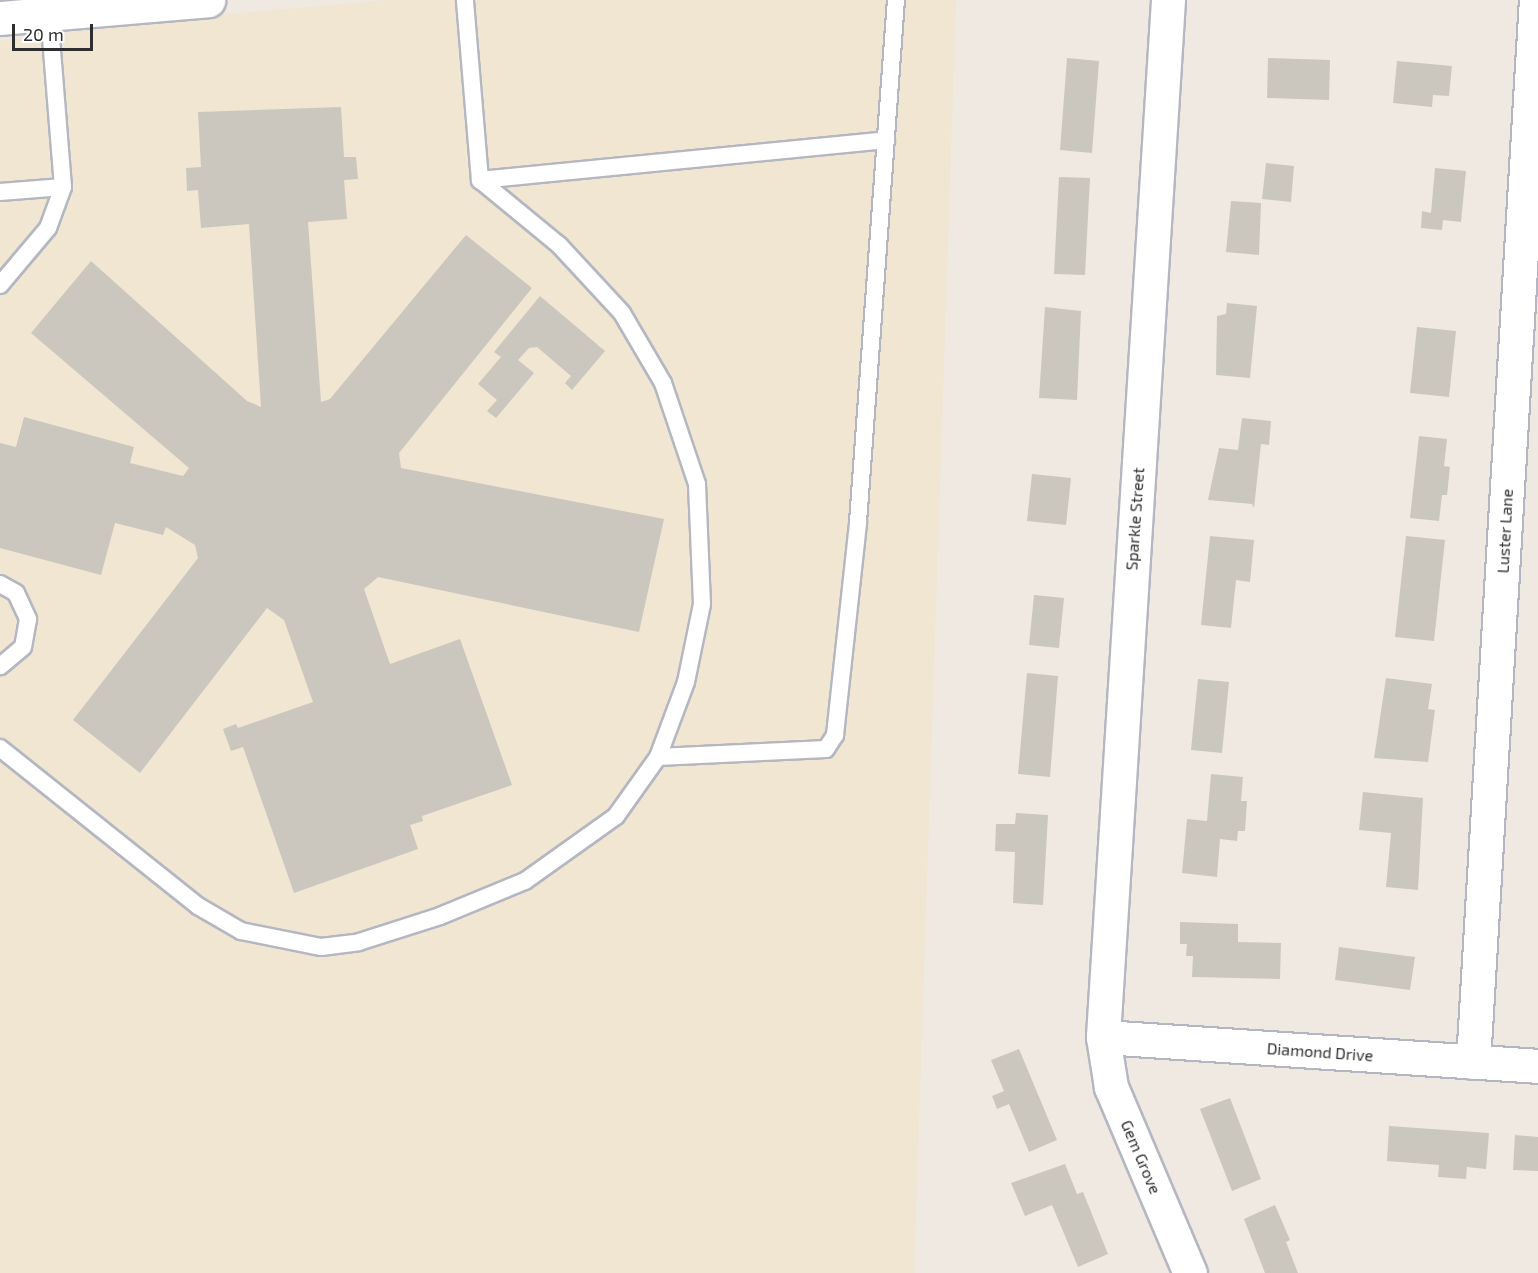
<!DOCTYPE html>
<html>
<head>
<meta charset="utf-8">
<style>
  body { margin:0 }
  #map { position:relative; width:1538px; height:1273px; overflow:hidden; background:#efe9e1; font-family:"Exo 2",sans-serif }
  div>[style] { position:absolute }
  .education>* { inset:0; background:#f0e6d1 }
  .building>* { inset:0; background:#cbc7bf }
  .roads { filter:drop-shadow(2px 0 #b4b7c1) drop-shadow(-2px 0 #b4b7c1) drop-shadow(0 2px #b4b7c1) drop-shadow(0 -2px #b4b7c1) }
  .service>* { height:16px; margin:-8px; padding:0 8px; transform-origin:8px; border-radius:8px; background:#fff }
  .minor>* { height:33px; margin:-16.5px; padding:0 16.5px; transform-origin:16.5px; border-radius:16.5px; background:#fff }
  .secondary>* { height:33px; margin:-16.5px; padding:0 16.5px; transform-origin:16.5px; border-radius:16.5px; background:#fff }
  span { translate:-50% -50%; white-space:nowrap; text-align:center; line-height:1.15; -webkit-text-stroke:4.5px #fff; paint-order:stroke }
  .street-label { font-size:16px; color:#2e2e2e }
  .scale { position:absolute; left:12px; top:24px; width:81px; height:27px; box-sizing:border-box; border:3px solid #2e2e2e; border-top:0; padding-left:8px; font-size:18px; line-height:21px; white-space:nowrap; color:#2e2e2e; -webkit-text-stroke:4px #fff; paint-order:stroke }
</style>
</head>
<body>
<div id="map">
  <div class="education">
    <i style="clip-path:polygon(388px 0,956px 0,914px 1273px,0 1273px,0 41px,193px 17px)"></i>
  </div>
  <div class="building">
    <i style="clip-path:polygon(1067px 58px,1099px 61px,1092px 153px,1060px 150px)"></i>
    <i style="clip-path:polygon(1268px 58px,1330px 60px,1329px 100px,1267px 98px)"></i>
    <i style="clip-path:polygon(1397px 61px,1452px 66px,1449px 96px,1433px 95px,1432px 107px,1393px 103px)"></i>
    <i style="clip-path:polygon(341px 107px,344px 157px,356px 157px,358px 179px,344px 180px,347px 219px,308px 222px,321px 402px,330px 399px,466px 235px,532px 288px,399px 453px,401px 468px,664px 519px,639px 632px,378px 577px,364px 589px,390px 664px,460px 639px,512px 785px,422px 816px,423px 821px,410px 825px,418px 849px,294px 893px,243px 747px,231px 751px,223px 729px,236px 724px,238px 728px,313px 702px,284px 620px,267px 608px,140px 773px,73px 720px,198px 558px,195px 545px,166px 527px,163px 535px,115px 523px,101px 575px,0 548px,0 443px,16px 447px,24px 417px,134px 447px,130px 463px,183px 476px,189px 468px,31px 333px,91px 261px,247px 401px,261px 407px,249px 224px,201px 228px,198px 190px,187px 191px,186px 168px,201px 167px,198px 112px)"></i>
    <i style="clip-path:polygon(1266px 163px,1294px 166px,1291px 202px,1262px 199px)"></i>
    <i style="clip-path:polygon(1435px 168px,1466px 171px,1461px 222px,1443px 220px,1442px 230px,1421px 228px,1422px 211px,1431px 213px)"></i>
    <i style="clip-path:polygon(1059px 177px,1090px 178px,1085px 275px,1054px 274px)"></i>
    <i style="clip-path:polygon(1231px 201px,1261px 203px,1259px 255px,1226px 252px)"></i>
    <i style="clip-path:polygon(540px 296px,605px 351px,572px 390px,565px 383px,571px 376px,537px 347px,529px 348px,518px 360px,534px 373px,496px 418px,487px 411px,497px 400px,478px 384px,501px 357px,494px 352px)"></i>
    <i style="clip-path:polygon(1227px 303px,1257px 306px,1250px 378px,1216px 375px,1217px 316px,1226px 314px)"></i>
    <i style="clip-path:polygon(1045px 307px,1081px 311px,1077px 400px,1039px 398px)"></i>
    <i style="clip-path:polygon(1417px 327px,1456px 331px,1449px 397px,1410px 393px)"></i>
    <i style="clip-path:polygon(1242px 418px,1271px 421px,1269px 445px,1261px 444px,1254px 508px,1252px 504px,1208px 500px,1219px 448px,1238px 450px)"></i>
    <i style="clip-path:polygon(1419px 436px,1447px 439px,1444px 466px,1450px 467px,1447px 495px,1442px 495px,1439px 521px,1410px 518px)"></i>
    <i style="clip-path:polygon(1032px 474px,1071px 478px,1066px 525px,1027px 521px)"></i>
    <i style="clip-path:polygon(1210px 536px,1254px 540px,1250px 582px,1236px 580px,1231px 628px,1201px 625px)"></i>
    <i style="clip-path:polygon(1406px 536px,1445px 540px,1434px 641px,1395px 637px)"></i>
    <i style="clip-path:polygon(1034px 595px,1064px 598px,1059px 648px,1029px 645px)"></i>
    <i style="clip-path:polygon(1027px 673px,1058px 676px,1050px 777px,1018px 774px)"></i>
    <i style="clip-path:polygon(1386px 678px,1432px 684px,1428px 709px,1435px 710px,1428px 762px,1374px 758px)"></i>
    <i style="clip-path:polygon(1198px 679px,1229px 682px,1222px 753px,1191px 750px)"></i>
    <i style="clip-path:polygon(1211px 774px,1243px 777px,1241px 801px,1247px 801px,1245px 831px,1238px 831px,1237px 841px,1220px 839px,1217px 877px,1182px 873px,1187px 819px,1207px 821px)"></i>
    <i style="clip-path:polygon(1363px 792px,1423px 798px,1418px 890px,1386px 887px,1391px 833px,1359px 830px)"></i>
    <i style="clip-path:polygon(1016px 813px,1048px 815px,1043px 905px,1013px 903px,1015px 852px,995px 851px,996px 824px,1015px 824px)"></i>
    <i style="clip-path:polygon(1180px 922px,1238px 924px,1238px 942px,1281px 943px,1280px 979px,1192px 977px,1193px 956px,1186px 956px,1187px 944px,1180px 944px)"></i>
    <i style="clip-path:polygon(1339px 947px,1415px 957px,1410px 990px,1335px 980px)"></i>
    <i style="clip-path:polygon(1019px 1049px,1057px 1140px,1029px 1152px,1009px 1104px,997px 1109px,992px 1096px,1004px 1091px,991px 1060px)"></i>
    <i style="clip-path:polygon(1230px 1098px,1261px 1179px,1232px 1191px,1200px 1109px)"></i>
    <i style="clip-path:polygon(1389px 1126px,1489px 1133px,1486px 1169px,1467px 1167px,1466px 1179px,1438px 1177px,1439px 1165px,1387px 1161px)"></i>
    <i style="clip-path:polygon(1515px 1135px,1538px 1137px,1538px 1171px,1513px 1170px)"></i>
    <i style="clip-path:polygon(1065px 1164px,1077px 1194px,1083px 1192px,1108px 1254px,1078px 1267px,1052px 1205px,1025px 1216px,1011px 1183px)"></i>
    <i style="clip-path:polygon(1275px 1205px,1290px 1240px,1286px 1242px,1298px 1273px,1265px 1273px,1244px 1219px)"></i>
  </div>
  <div class="roads">
    <div class="service">
      <i style="left:480px;top:180px;width:408px;rotate:-5.6deg"></i>
      <i style="left:0;top:192px;width:63px;rotate:-4.5deg"></i>
      <i style="left:0;top:285px;width:75px;rotate:-49.9deg"></i>
      <i style="left:48px;top:228px;width:44px;rotate:-69.9deg"></i>
      <i style="left:63px;top:187px;width:174px;rotate:-94.6deg"></i>
      <i style="left:0;top:584px;width:18px;rotate:29deg"></i>
      <i style="left:16px;top:593px;width:29px;rotate:65deg"></i>
      <i style="left:28px;top:619px;width:28px;rotate:100deg"></i>
      <i style="left:23px;top:647px;width:30px;rotate:140deg"></i>
      <i style="left:0;top:748px;width:253px;rotate:38.6deg"></i>
      <i style="left:198px;top:906px;width:50px;rotate:30.2deg"></i>
      <i style="left:241px;top:931px;width:82px;rotate:11.3deg"></i>
      <i style="left:321px;top:947px;width:38px;rotate:-7deg"></i>
      <i style="left:359px;top:942px;width:85px;rotate:-17.8deg"></i>
      <i style="left:440px;top:916px;width:92px;rotate:-22.4deg"></i>
      <i style="left:525px;top:881px;width:112px;rotate:-35.5deg"></i>
      <i style="left:616px;top:816px;width:72px;rotate:-54.6deg"></i>
      <i style="left:658px;top:757px;width:80px;rotate:-69.5deg"></i>
      <i style="left:686px;top:682px;width:80px;rotate:-78.4deg"></i>
      <i style="left:702px;top:604px;width:120px;rotate:-92.4deg"></i>
      <i style="left:697px;top:484px;width:107px;rotate:-108.6deg"></i>
      <i style="left:663px;top:383px;width:81px;rotate:-120.4deg"></i>
      <i style="left:622px;top:313px;width:93px;rotate:-132.8deg"></i>
      <i style="left:559px;top:245px;width:102px;rotate:-140.6deg"></i>
      <i style="left:480px;top:180px;width:181px;rotate:-94.8deg"></i>
      <i style="left:658px;top:757px;width:168px;rotate:-2.7deg"></i>
      <i style="left:826px;top:749px;width:17px;rotate:-57deg"></i>
      <i style="left:835px;top:735px;width:214px;rotate:-83.8deg"></i>
      <i style="left:858px;top:522px;width:523px;rotate:-85.84deg"></i>
    </div>
    <div class="minor">
      <i style="left:1168px;top:0;width:1039px;rotate:93.59deg"></i>
      <i style="left:1103px;top:1037px;width:51px;rotate:80.9deg"></i>
      <i style="left:1111px;top:1087px;width:202px;rotate:67deg"></i>
      <i style="left:1103px;top:1037px;width:436px;rotate:3.8deg"></i>
      <i style="left:1473px;top:1062px;width:1064px;rotate:-86.61deg"></i>
    </div>
    <div class="secondary">
      <i style="left:0;top:18px;width:209px;rotate:-4.9deg"></i>
    </div>
  </div>
  <div class="street-label">
    <span style="left:1135px;top:519px;rotate:-86deg">Sparkle Street</span>
    <span style="left:1505px;top:531px;rotate:-87deg">Luster Lane</span>
    <span style="left:1320px;top:1052px;rotate:4deg">Diamond Drive</span>
    <span style="left:1141px;top:1157px;rotate:67deg">Gem Grove</span>
  </div>
  <div class="scale">20 m</div>
</div>
</body>
</html>
